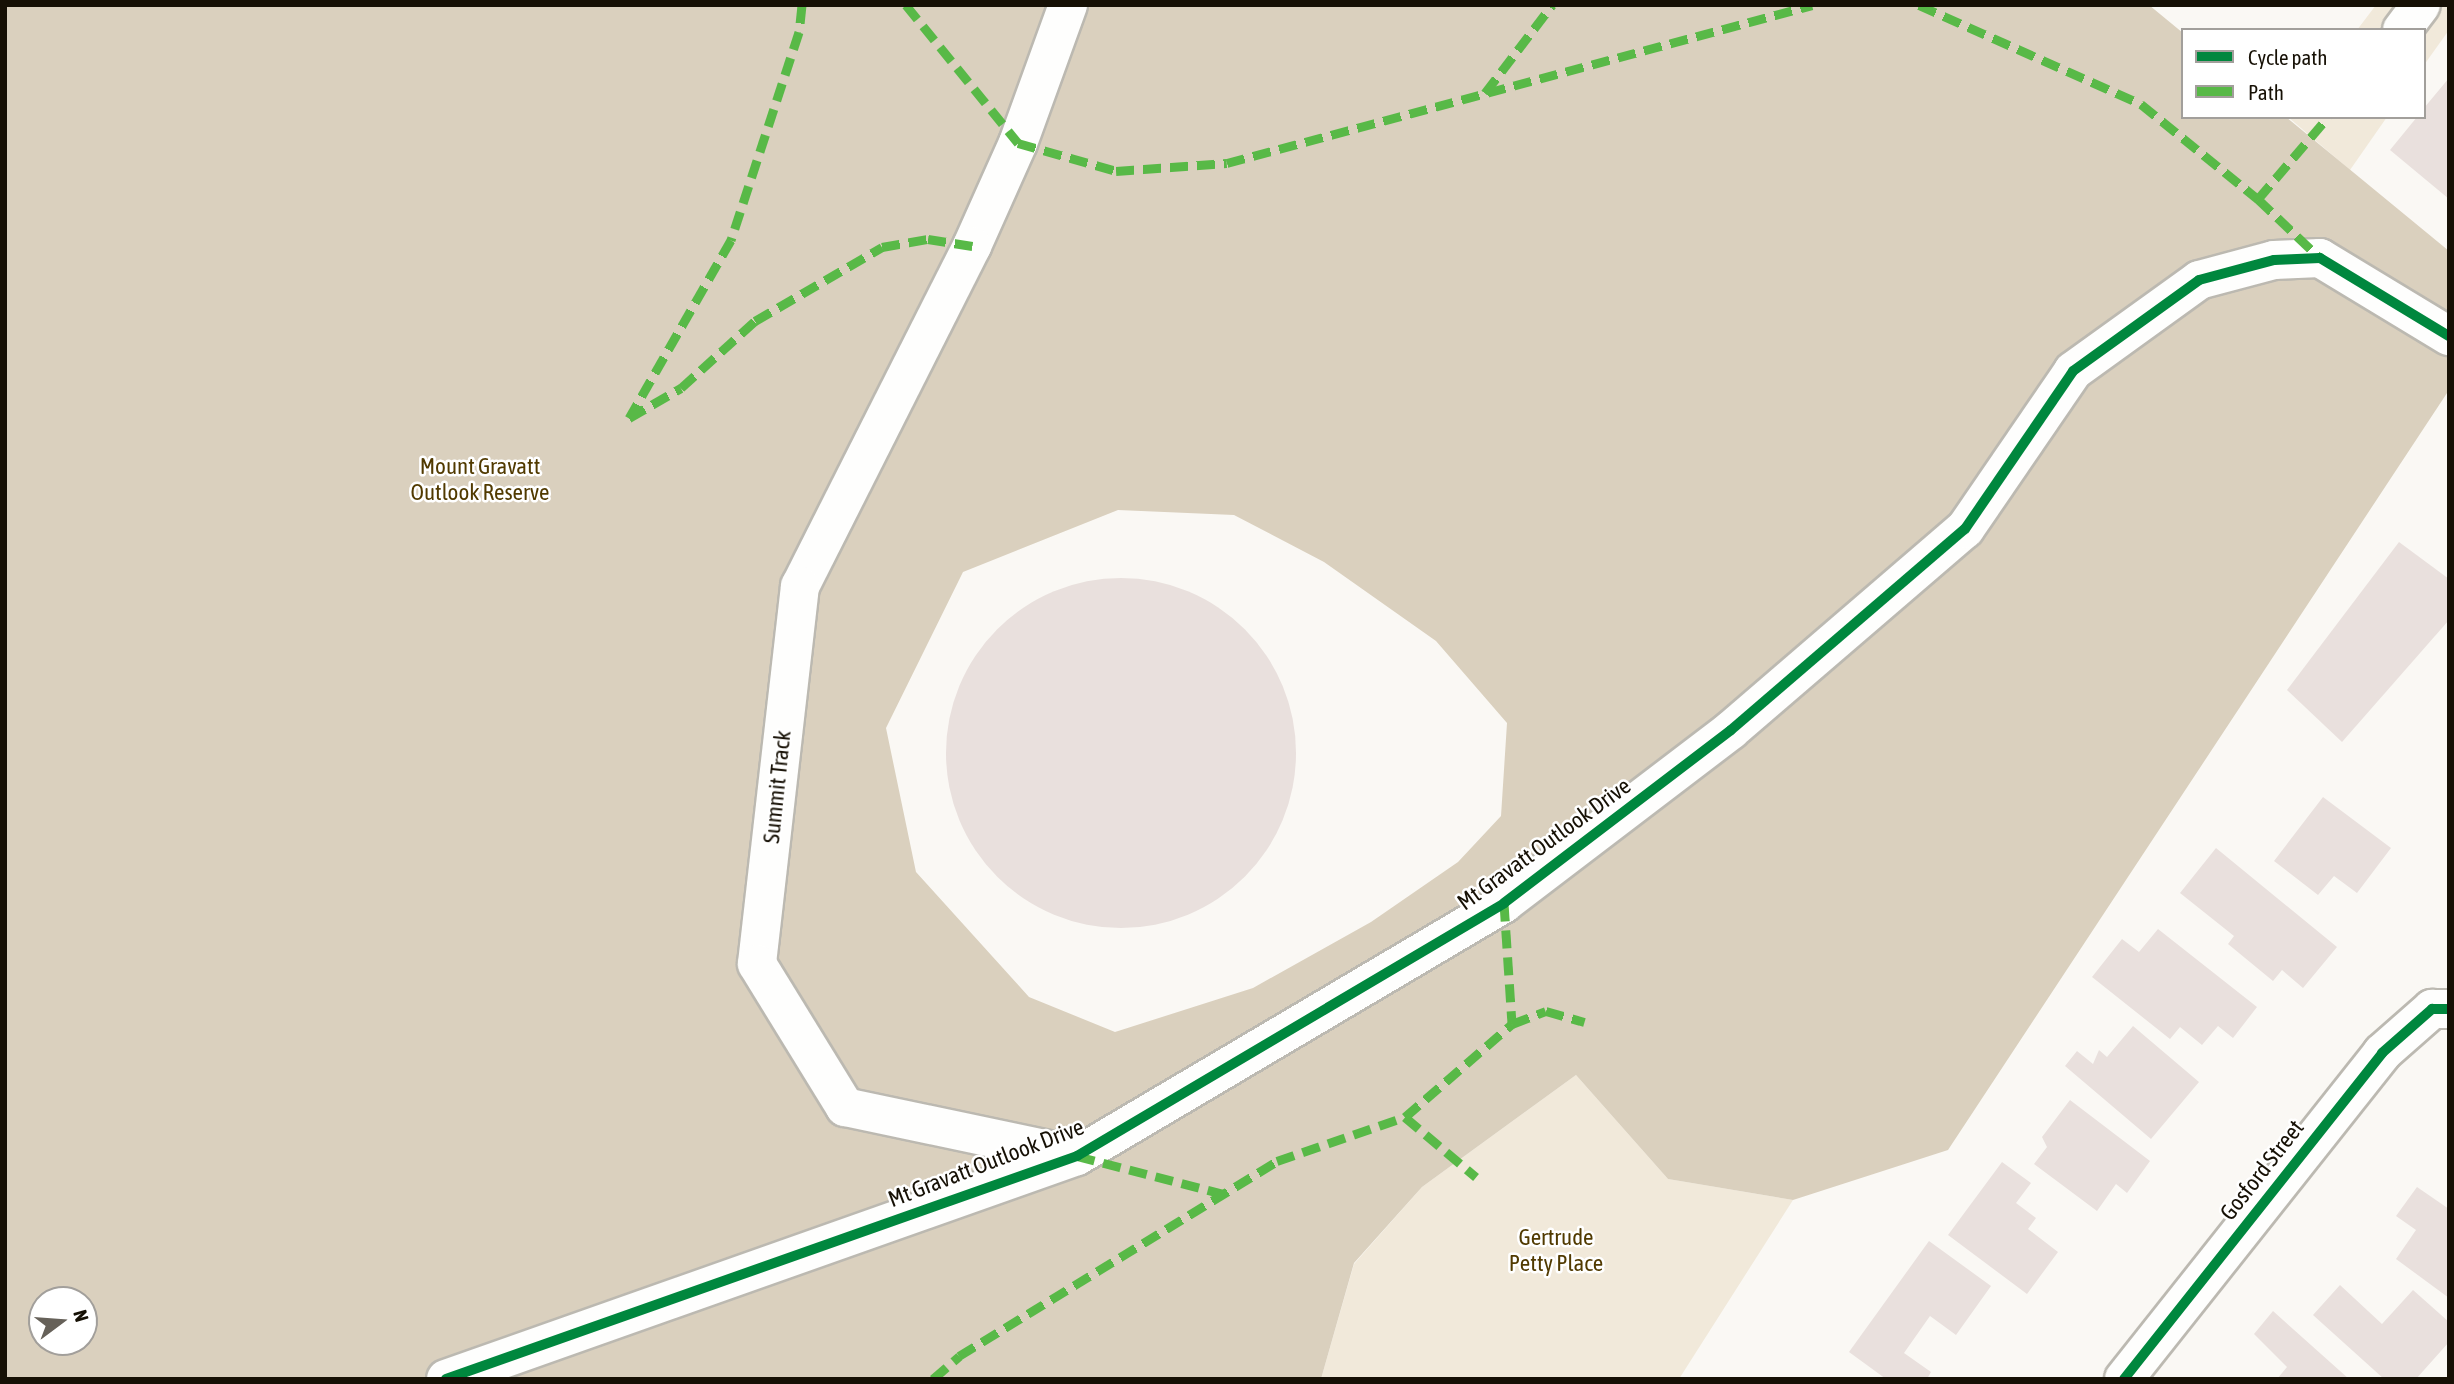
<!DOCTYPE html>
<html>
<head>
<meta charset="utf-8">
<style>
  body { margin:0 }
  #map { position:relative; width:2454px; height:1384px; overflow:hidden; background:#faf8f4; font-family:"Asap Condensed",sans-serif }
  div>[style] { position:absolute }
  .green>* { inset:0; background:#f1e9da }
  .forest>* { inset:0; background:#dad0be }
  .building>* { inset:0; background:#e9e0dd }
  .round { border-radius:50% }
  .roads { filter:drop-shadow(2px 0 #bcb9b1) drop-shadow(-2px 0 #bcb9b1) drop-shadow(0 2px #bcb9b1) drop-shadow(0 -2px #bcb9b1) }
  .minor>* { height:38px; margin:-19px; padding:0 19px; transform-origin:19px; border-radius:19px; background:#fefefd }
  .quiet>* { height:9px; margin-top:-4.5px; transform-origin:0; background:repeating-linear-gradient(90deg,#58b947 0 18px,transparent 0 27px) }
  .cycleway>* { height:10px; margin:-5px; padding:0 5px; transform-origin:5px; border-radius:5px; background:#00873e }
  span { translate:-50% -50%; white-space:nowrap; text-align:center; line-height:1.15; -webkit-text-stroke:5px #fff; paint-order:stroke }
  .park-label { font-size:23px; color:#513a00 }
  .street-label { font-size:23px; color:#161005 }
  .frame { position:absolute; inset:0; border:7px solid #161005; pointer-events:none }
  .legend { position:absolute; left:2181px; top:28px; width:245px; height:91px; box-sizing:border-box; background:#fff; border:2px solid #a29f9b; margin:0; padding:9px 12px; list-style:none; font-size:21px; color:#161005 }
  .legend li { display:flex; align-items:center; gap:14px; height:35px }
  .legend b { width:35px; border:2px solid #a29f9b }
  .north { position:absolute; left:28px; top:1286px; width:70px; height:70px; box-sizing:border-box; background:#fff; border:2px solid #a29f9b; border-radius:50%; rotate:74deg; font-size:19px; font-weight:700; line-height:28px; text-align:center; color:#161005 }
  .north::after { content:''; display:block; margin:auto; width:24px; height:32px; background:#666159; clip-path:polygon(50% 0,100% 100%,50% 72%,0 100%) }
</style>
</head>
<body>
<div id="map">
  <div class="green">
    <i style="clip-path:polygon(2376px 5px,2449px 5px,2449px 30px,2424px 65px,2424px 30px,2357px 30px)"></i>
    <i style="clip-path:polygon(2288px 117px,2387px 117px,2350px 170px)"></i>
    <i style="clip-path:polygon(1576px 1075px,1668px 1179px,1793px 1200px,1679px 1379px,1321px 1379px,1354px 1264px,1422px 1187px)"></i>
  </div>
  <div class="forest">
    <i style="clip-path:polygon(evenodd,5px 5px,2149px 5px,2183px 33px,2183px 117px,2286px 117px,2449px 251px,2449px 390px,1948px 1150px,1793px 1200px,1668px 1179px,1576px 1075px,1422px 1187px,1354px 1263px,1321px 1379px,5px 1379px,5px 5px,1118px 510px,1234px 515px,1324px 562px,1436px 641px,1507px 723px,1501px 816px,1458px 862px,1371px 922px,1253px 988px,1115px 1032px,1029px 997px,916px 872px,886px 728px,963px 572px,1118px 510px,5px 5px,42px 1300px,84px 1300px,84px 1342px,42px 1342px,42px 1300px)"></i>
  </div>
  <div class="building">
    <i style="clip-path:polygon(2449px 78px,2449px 199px,2390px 150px,2417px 117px,2424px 117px,2424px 108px)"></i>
    <i style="clip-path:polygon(2399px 542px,2449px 579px,2449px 620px,2342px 742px,2287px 690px)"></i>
    <i class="round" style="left:946px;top:578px;width:350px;height:350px"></i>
    <i style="clip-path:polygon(2323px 797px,2391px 848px,2357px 893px,2334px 876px,2318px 895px,2274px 861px)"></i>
    <i style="clip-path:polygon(2216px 848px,2337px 947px,2303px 988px,2282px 970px,2273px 981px,2228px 944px,2234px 936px,2180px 893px)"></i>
    <i style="clip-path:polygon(2158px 929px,2257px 1007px,2233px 1038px,2218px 1026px,2202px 1045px,2180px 1027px,2170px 1039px,2092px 977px,2122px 939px,2139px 952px)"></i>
    <i style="clip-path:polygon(2133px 1026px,2199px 1082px,2151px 1139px,2065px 1066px,2077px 1051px,2093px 1064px,2099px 1050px,2107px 1057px)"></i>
    <i style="clip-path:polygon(2070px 1100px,2150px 1161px,2127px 1193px,2116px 1184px,2097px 1211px,2034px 1164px,2047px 1147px,2042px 1137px)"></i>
    <i style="clip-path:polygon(2002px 1162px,2031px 1183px,2016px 1203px,2036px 1218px,2028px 1229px,2058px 1252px,2027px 1294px,1948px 1235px)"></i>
    <i style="clip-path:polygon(2417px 1187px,2449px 1209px,2449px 1298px,2396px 1259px,2416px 1230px,2396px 1216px)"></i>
    <i style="clip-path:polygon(1929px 1241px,1991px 1286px,1956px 1335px,1930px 1316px,1904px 1353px,1931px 1372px,1927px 1379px,1886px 1379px,1849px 1352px)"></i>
    <i style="clip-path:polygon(2340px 1285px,2382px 1324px,2413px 1290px,2449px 1322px,2449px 1342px,2416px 1379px,2384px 1379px,2313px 1315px)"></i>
    <i style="clip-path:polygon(2273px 1311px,2349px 1379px,2277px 1379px,2287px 1367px,2254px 1334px)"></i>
  </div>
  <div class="roads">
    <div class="minor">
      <i style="left:1068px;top:5px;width:147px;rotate:109.9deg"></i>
      <i style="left:1018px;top:143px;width:113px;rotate:114.1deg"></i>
      <i style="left:972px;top:246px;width:381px;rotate:116.8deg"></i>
      <i style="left:800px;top:586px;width:380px;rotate:96.5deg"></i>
      <i style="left:757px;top:964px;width:168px;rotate:58.4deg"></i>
      <i style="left:845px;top:1107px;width:237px;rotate:11.9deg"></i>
      <i style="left:2402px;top:30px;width:31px;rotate:-53deg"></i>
      <i style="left:446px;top:1379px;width:669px;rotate:-19.46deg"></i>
      <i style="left:1077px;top:1156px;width:496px;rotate:-30.6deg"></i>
      <i style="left:1504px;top:903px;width:285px;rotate:-37.3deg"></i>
      <i style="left:1731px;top:730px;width:308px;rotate:-40.7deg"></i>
      <i style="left:1965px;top:529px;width:191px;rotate:-55.6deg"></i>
      <i style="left:2073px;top:371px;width:155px;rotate:-35.8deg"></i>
      <i style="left:2199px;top:280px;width:78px;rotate:-14.9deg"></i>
      <i style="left:2274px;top:260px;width:46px;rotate:-2.5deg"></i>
      <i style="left:2320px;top:258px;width:151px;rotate:31.2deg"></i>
      <i style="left:2124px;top:1379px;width:416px;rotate:-51.6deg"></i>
      <i style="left:2382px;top:1053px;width:67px;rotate:-41.3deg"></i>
      <i style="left:2432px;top:1009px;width:17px"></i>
    </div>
  </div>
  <div class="quiet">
    <i style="left:802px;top:5px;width:27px;rotate:96deg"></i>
    <i style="left:799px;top:32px;width:219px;rotate:108.1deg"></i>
    <i style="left:731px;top:240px;width:205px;rotate:119.8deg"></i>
    <i style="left:629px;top:418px;width:60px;rotate:-30deg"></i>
    <i style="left:681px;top:388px;width:100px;rotate:-42.2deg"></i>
    <i style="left:755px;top:321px;width:147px;rotate:-30.2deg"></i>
    <i style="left:882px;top:247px;width:47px;rotate:-9.9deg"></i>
    <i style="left:928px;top:239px;width:45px;rotate:9deg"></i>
    <i style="left:906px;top:5px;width:178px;rotate:50.9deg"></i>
    <i style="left:1018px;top:143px;width:102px;rotate:15.9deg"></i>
    <i style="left:1116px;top:171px;width:111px;rotate:-4.1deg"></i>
    <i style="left:1227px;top:163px;width:606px;rotate:-15.11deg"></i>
    <i style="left:1919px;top:5px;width:243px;rotate:24deg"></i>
    <i style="left:2141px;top:104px;width:151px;rotate:39.1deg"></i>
    <i style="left:2258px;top:199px;width:86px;rotate:43.6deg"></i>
    <i style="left:1485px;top:93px;width:111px;rotate:-52.7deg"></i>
    <i style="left:2258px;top:199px;width:108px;rotate:-49.5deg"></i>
    <i style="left:1504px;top:903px;width:121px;rotate:86.2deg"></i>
    <i style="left:1405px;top:1117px;width:93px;rotate:40.2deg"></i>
    <i style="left:1077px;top:1156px;width:152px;rotate:14.5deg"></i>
    <i style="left:933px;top:1379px;width:35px;rotate:-41deg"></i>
    <i style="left:959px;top:1356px;width:373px;rotate:-31.5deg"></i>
    <i style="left:1277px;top:1161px;width:135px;rotate:-19deg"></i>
    <i style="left:1405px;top:1117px;width:142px;rotate:-41deg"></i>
    <i style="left:1512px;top:1024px;width:36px;rotate:-21deg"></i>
    <i style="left:1546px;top:1011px;width:40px;rotate:16deg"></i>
  </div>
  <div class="cycleway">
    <i style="left:446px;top:1379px;width:669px;rotate:-19.46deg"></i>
    <i style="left:1077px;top:1156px;width:496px;rotate:-30.6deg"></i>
    <i style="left:1504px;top:903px;width:285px;rotate:-37.3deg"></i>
    <i style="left:1731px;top:730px;width:308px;rotate:-40.7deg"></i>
    <i style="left:1965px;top:529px;width:191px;rotate:-55.6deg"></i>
    <i style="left:2073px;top:371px;width:155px;rotate:-35.8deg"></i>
    <i style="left:2199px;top:280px;width:78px;rotate:-14.9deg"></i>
    <i style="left:2274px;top:260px;width:46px;rotate:-2.5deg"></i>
    <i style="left:2320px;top:258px;width:151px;rotate:31.2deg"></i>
    <i style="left:2124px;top:1379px;width:416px;rotate:-51.6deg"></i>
    <i style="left:2382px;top:1053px;width:67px;rotate:-41.3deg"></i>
    <i style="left:2432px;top:1009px;width:17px"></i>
  </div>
  <div class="park-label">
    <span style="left:480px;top:479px">Mount Gravatt<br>Outlook Reserve</span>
    <span style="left:1556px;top:1250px">Gertrude<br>Petty Place</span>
  </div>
  <div class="street-label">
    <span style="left:777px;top:787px;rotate:-84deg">Summit Track</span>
    <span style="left:1544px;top:844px;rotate:-36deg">Mt Gravatt Outlook Drive</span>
    <span style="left:986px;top:1163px;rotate:-21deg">Mt Gravatt Outlook Drive</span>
    <span style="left:2262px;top:1170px;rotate:-52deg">Gosford Street</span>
  </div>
  <div class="frame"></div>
  <ul class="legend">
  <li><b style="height:9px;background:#00873e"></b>Cycle path</li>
  <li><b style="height:9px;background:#58b947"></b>Path</li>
  </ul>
  <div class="north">N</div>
</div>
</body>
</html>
